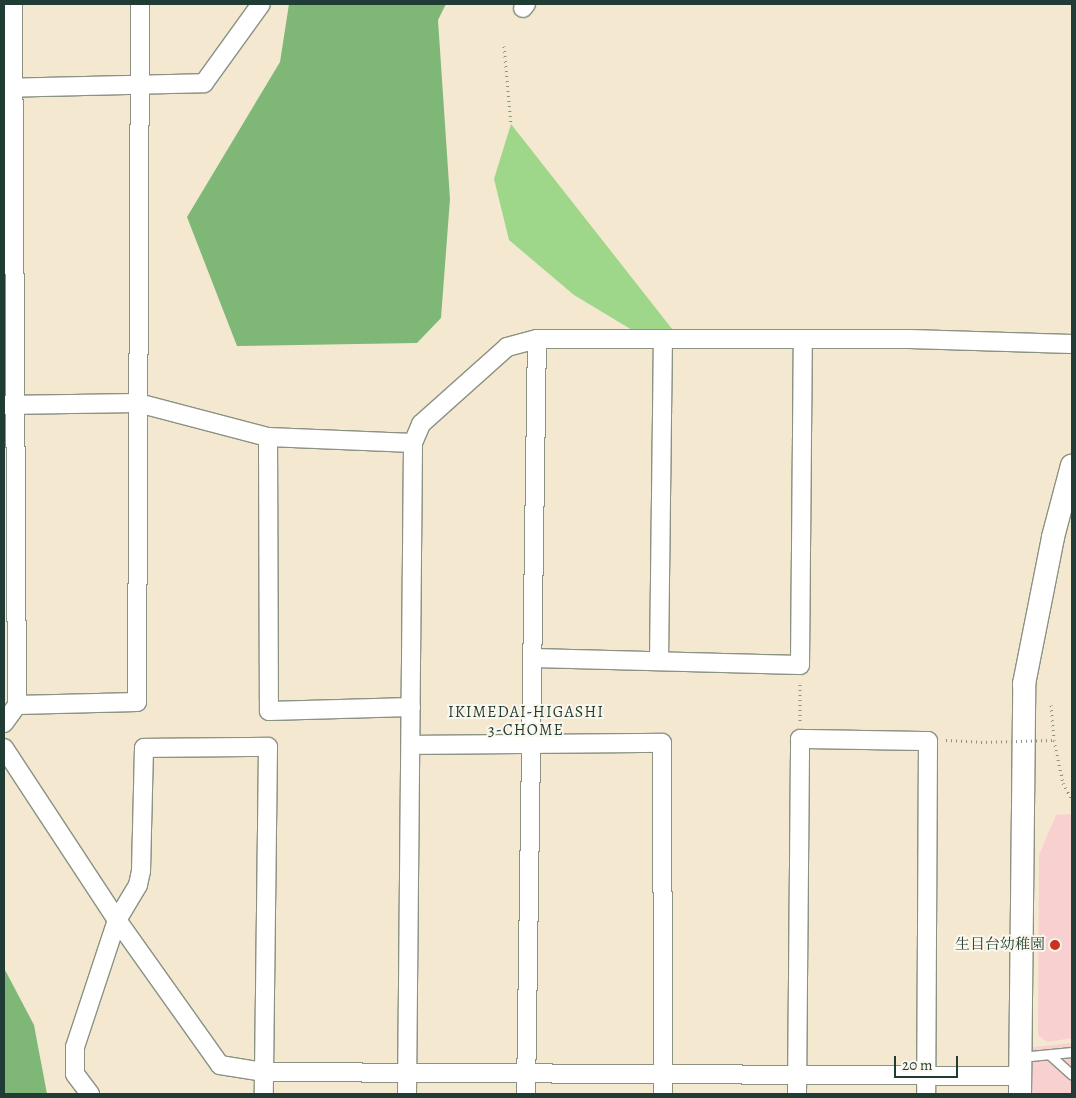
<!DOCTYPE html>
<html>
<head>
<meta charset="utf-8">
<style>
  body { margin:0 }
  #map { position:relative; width:1076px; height:1098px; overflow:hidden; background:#f5e8d1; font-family:Alegreya,"Noto Serif JP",serif }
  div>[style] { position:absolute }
  .built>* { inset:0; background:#f7d0cf }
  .green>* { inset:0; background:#9fd78a }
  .forest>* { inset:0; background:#7fb876 }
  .path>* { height:3px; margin-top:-1.5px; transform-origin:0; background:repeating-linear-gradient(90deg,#8a9282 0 1px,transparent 0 5px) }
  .roads { filter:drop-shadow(1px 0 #8a9282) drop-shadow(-1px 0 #8a9282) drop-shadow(0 1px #8a9282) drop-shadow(0 -1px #8a9282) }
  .service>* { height:9px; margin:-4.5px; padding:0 4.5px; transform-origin:4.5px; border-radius:4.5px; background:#fff }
  .minor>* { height:18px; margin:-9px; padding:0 9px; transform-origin:9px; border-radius:9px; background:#fff }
  .tertiary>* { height:22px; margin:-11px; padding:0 11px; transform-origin:11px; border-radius:11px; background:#fff }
  .path-bridge>* { height:3px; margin-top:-1.5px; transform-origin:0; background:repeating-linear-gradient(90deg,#8a9282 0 1px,transparent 0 5px) }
  .dots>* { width:14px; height:14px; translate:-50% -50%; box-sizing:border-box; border:2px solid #fbf7ec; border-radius:50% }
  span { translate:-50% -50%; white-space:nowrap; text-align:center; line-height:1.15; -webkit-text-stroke:4px #fbf7ec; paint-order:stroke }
  .poi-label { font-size:15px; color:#1f3d34 }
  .right { translate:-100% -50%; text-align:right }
  .neighbourhood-label { font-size:16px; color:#1f3d34; letter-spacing:1px }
  .frame { position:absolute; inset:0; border:5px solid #1f3d34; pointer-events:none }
  .scale { position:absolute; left:894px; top:1056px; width:64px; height:22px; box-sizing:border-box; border:2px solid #1f3d34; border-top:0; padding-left:6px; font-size:15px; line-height:18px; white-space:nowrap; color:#1f3d34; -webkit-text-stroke:4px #fbf7ec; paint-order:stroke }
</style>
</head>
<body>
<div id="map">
  <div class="built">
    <i style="clip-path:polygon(1072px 814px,1072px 1038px,1047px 1042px,1038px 1035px,1039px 855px,1056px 815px)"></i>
    <i style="clip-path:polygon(1072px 1043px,1072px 1094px,1026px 1094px,1026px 1048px)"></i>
  </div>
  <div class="green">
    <i style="clip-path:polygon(511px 124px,680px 339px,647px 339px,574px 295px,509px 240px,494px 179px)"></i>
  </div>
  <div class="forest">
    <i style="clip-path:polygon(289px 4px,446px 4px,438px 20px,450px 199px,441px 318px,417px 343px,237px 346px,187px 217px,280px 62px)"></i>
    <i style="clip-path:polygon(4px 968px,34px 1025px,47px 1094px,4px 1094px)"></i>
  </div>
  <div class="path">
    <i style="left:504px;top:46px;width:78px;rotate:84.9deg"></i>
    <i style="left:1051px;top:705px;width:35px;rotate:85deg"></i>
    <i style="left:1054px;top:740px;width:44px;rotate:78.2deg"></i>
    <i style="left:1063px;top:783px;width:19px;rotate:62deg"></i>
    <i style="left:800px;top:721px;width:39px;rotate:-90deg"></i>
    <i style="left:946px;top:740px;width:35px;rotate:3deg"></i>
  </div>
  <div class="roads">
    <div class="service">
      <i style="left:1051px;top:1056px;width:28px;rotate:42deg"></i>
      <i style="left:1020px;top:1057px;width:52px;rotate:-5.5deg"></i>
    </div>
    <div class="minor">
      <i style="left:523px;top:8px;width:5px;rotate:-53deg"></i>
      <i style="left:4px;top:88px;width:200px;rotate:-1.4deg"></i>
      <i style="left:204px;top:83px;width:97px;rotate:-54.2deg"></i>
      <i style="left:4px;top:405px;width:134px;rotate:-0.9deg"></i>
      <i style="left:138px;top:403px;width:134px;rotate:14.7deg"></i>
      <i style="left:268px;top:437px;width:145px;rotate:2.4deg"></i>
      <i style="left:268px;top:437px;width:274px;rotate:89.8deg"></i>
      <i style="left:269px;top:711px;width:142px;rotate:-1.6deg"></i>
      <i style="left:533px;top:658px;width:267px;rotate:1.5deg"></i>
      <i style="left:800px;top:665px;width:326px;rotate:-89.5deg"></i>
      <i style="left:659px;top:661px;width:322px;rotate:-89.3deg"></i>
      <i style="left:17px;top:705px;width:120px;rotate:-1.4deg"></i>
      <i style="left:137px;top:702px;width:698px;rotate:-89.75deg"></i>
      <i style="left:4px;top:723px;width:22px;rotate:-54deg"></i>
      <i style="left:17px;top:705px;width:701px;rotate:-90.33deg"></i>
      <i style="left:411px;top:745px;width:251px;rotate:-0.5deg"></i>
      <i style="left:662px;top:743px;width:351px;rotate:89.8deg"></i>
      <i style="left:4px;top:748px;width:206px;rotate:56.7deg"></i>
      <i style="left:117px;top:920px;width:178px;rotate:54.6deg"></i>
      <i style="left:220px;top:1065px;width:45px;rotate:9deg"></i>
      <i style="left:264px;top:1072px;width:756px;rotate:0.3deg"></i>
      <i style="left:90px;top:1094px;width:25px;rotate:-127deg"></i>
      <i style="left:75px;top:1074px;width:27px;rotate:-90deg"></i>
      <i style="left:75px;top:1047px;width:134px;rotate:-71.7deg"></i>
      <i style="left:117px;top:920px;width:41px;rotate:-59deg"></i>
      <i style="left:138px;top:885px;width:14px;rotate:-78deg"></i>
      <i style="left:141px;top:871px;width:123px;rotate:-88.6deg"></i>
      <i style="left:144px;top:748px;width:124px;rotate:-0.5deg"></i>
      <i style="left:268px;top:747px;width:347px;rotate:90.7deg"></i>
      <i style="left:407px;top:1094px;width:651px;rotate:-89.47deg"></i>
      <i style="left:413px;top:443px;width:21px;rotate:-67deg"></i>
      <i style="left:421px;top:424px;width:115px;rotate:-41.8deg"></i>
      <i style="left:507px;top:347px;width:31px;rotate:-15deg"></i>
      <i style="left:537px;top:339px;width:373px"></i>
      <i style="left:910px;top:339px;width:162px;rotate:1.8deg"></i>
      <i style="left:526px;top:1094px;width:755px;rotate:-89.17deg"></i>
      <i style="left:797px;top:1094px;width:355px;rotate:-89.5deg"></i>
      <i style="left:800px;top:739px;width:128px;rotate:0.9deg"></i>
      <i style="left:928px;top:741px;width:353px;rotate:90.3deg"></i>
    </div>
    <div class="tertiary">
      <i style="left:1020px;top:1094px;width:410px;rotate:-89.4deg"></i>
      <i style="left:1024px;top:684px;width:150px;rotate:-78.8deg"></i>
      <i style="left:1053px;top:537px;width:74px;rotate:-75.2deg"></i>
    </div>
  </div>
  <div class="path-bridge">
    <i style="left:981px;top:742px;width:73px;rotate:-1.6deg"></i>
  </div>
  <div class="dots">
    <i style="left:1055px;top:945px;background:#c8321e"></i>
  </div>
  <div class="poi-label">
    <span class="right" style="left:1045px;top:945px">生目台幼稚園</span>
  </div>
  <div class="neighbourhood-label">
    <span style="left:526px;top:721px">IKIMEDAI-HIGASHI<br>3-CHOME</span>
  </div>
  <div class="frame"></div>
  <div class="scale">20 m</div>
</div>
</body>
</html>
